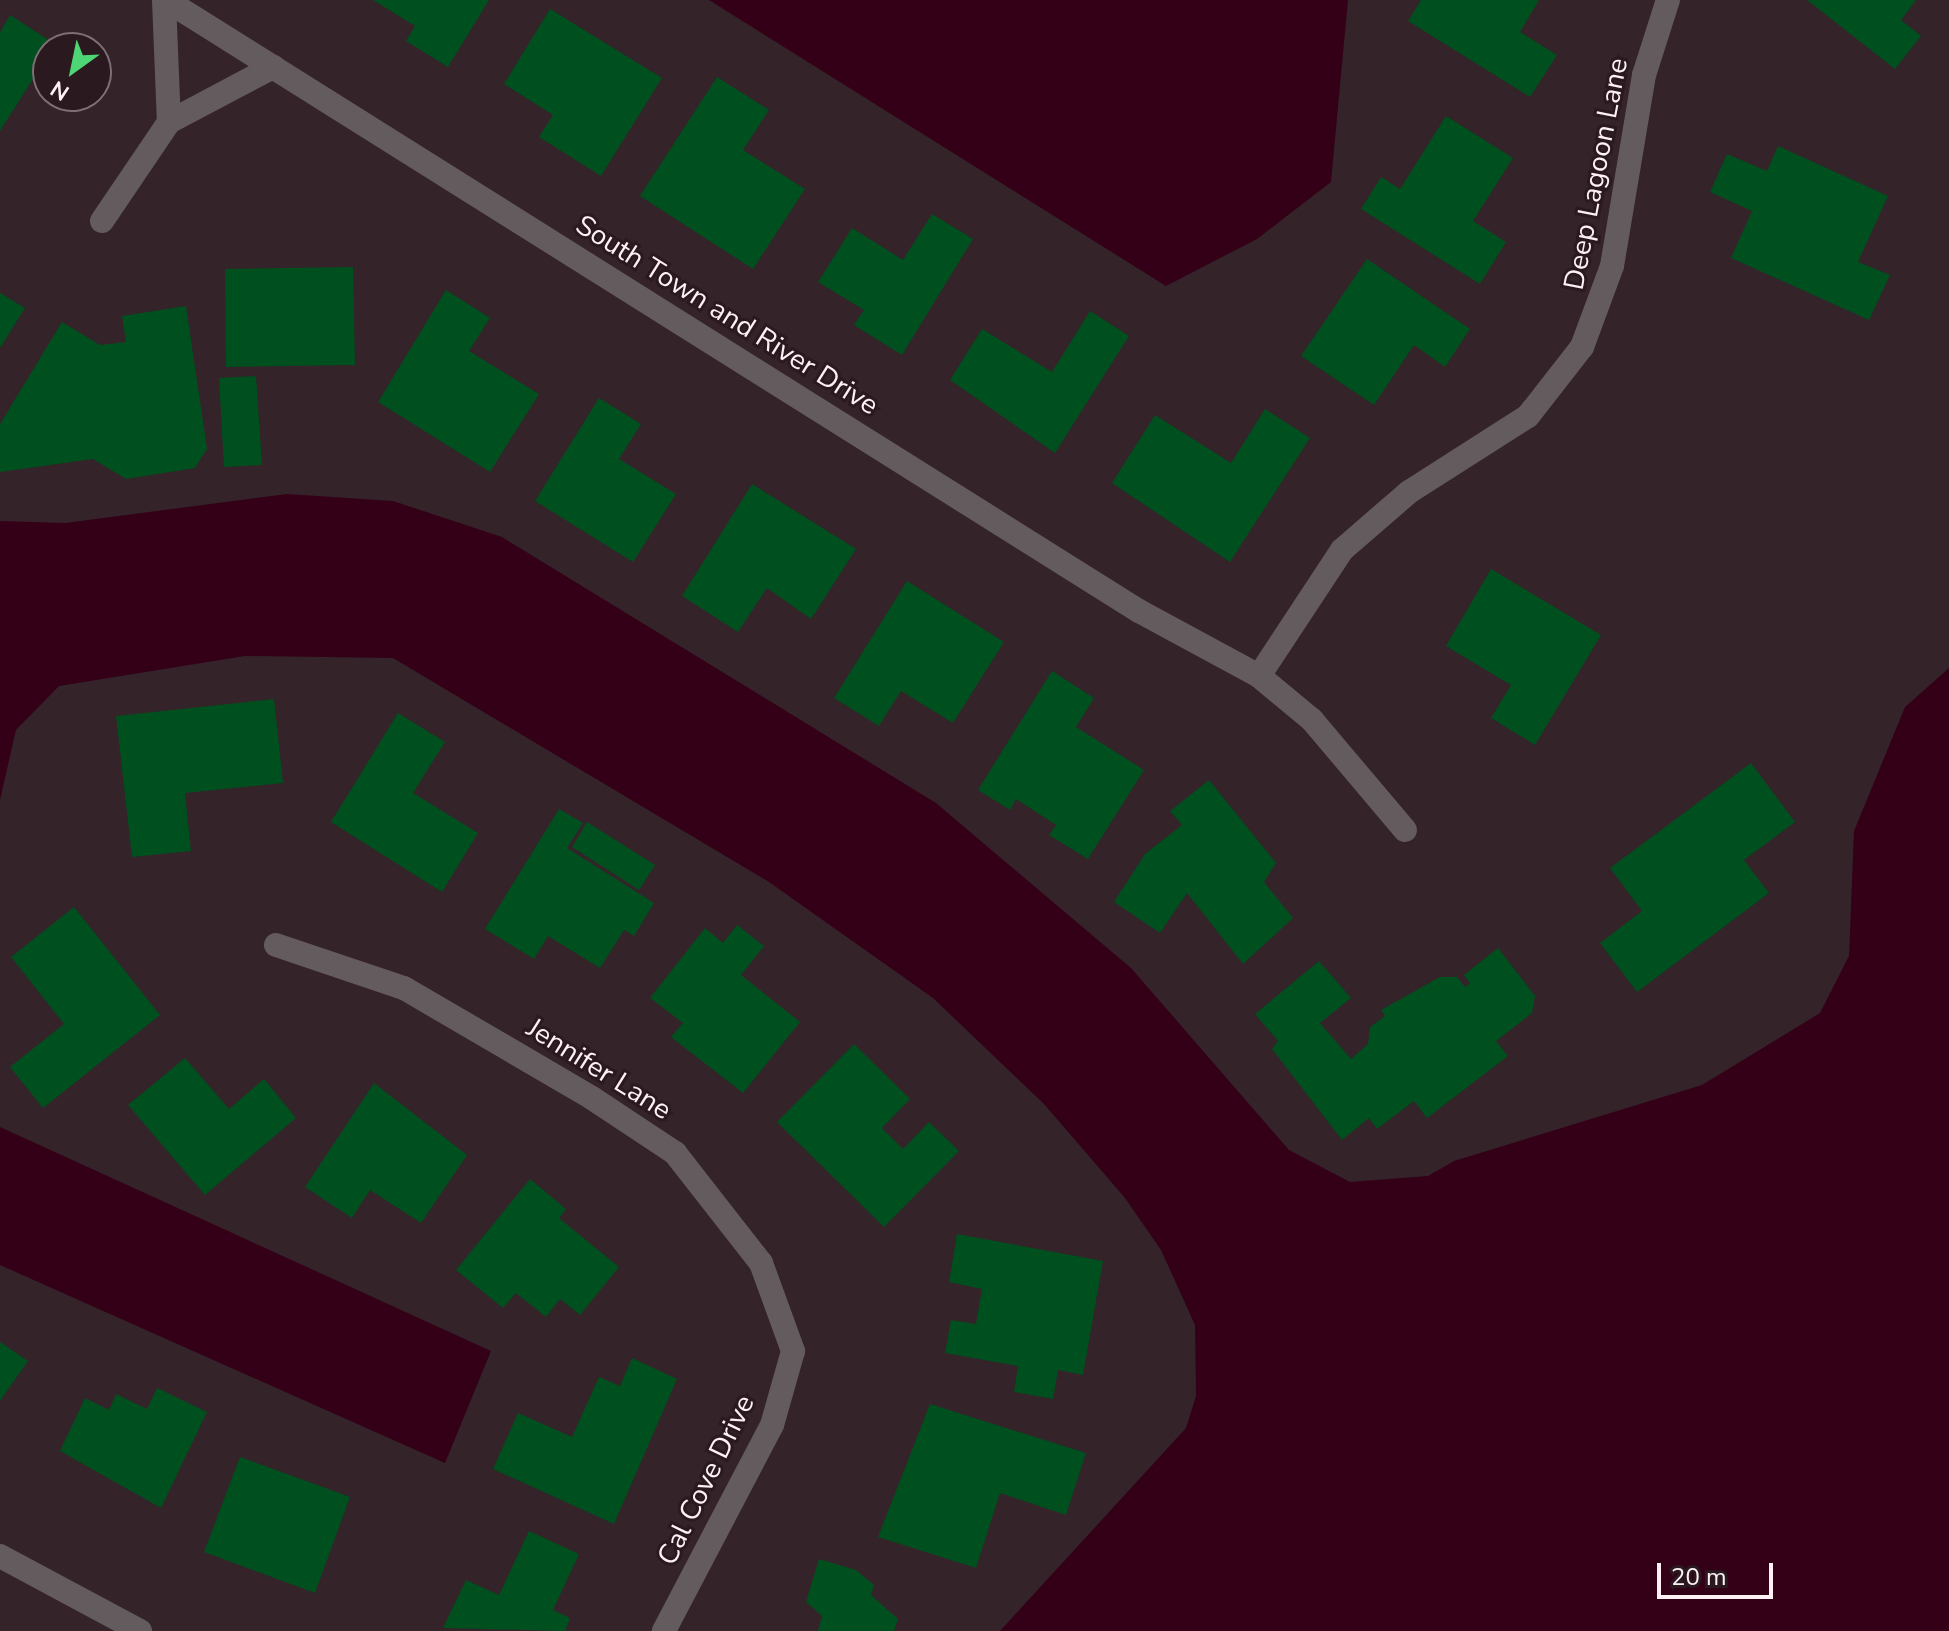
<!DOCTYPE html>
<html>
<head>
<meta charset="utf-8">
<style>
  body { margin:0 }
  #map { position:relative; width:1949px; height:1631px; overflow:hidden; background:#342328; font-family:"Nunito Sans",sans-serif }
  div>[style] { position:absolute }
  .water>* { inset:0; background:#340018 }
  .building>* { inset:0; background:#004f1f }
  .minor>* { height:24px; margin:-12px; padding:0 12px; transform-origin:12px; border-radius:12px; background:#645b5e }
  span { translate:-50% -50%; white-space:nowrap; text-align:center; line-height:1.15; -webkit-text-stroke:6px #2a191f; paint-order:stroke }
  .street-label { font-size:28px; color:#fdf1f4 }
  .north { position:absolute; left:32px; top:32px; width:80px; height:80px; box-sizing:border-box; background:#2a191f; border:2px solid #7e6f74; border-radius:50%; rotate:213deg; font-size:22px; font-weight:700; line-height:32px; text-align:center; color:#fdf1f4 }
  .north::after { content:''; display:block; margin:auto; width:28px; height:36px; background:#4ed675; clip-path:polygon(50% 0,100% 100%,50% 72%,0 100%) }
  .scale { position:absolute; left:1657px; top:1563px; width:116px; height:36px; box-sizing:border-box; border:4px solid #fdf1f4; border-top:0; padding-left:10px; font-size:24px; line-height:28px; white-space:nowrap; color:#fdf1f4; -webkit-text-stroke:6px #2a191f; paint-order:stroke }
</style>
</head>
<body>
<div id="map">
  <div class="water">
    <i style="clip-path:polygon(709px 0,1348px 0,1331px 182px,1257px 239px,1166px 286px)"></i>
    <i style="clip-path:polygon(287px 494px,393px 501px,502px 537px,936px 803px,1131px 968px,1289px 1150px,1350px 1182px,1428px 1176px,1454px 1161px,1702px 1085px,1820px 1013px,1849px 956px,1854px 831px,1905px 707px,1949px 668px,1949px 1631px,1000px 1631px,1186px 1428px,1196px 1396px,1195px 1325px,1161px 1250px,1125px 1198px,1044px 1104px,933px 998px,769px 882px,393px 658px,245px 656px,59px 686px,16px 730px,0 800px,0 521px,65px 523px)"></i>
    <i style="clip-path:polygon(0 1127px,491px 1351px,445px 1463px,0 1265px)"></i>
  </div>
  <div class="building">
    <i style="clip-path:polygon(373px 0,489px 0,448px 67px,406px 41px,415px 26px)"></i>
    <i style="clip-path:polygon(1421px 0,1539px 0,1520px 32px,1557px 55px,1530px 97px,1408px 21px)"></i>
    <i style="clip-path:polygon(1807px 0,1916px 0,1901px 20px,1921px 36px,1895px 69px)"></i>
    <i style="clip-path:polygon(550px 9px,662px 78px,601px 176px,539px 137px,553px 115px,504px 84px)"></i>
    <i style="clip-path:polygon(10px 15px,55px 44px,0 131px,0 32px)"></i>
    <i style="clip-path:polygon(717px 77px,769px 110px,743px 150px,805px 189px,753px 269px,640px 196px)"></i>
    <i style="clip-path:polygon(1446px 116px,1513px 158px,1473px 221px,1506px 242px,1480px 284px,1361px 209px,1381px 177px,1400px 189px)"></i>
    <i style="clip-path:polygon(1778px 146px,1888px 196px,1858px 262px,1890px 275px,1869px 320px,1731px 258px,1752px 211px,1710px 192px,1727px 154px,1767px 171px)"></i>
    <i style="clip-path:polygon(932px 214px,973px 239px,902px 355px,854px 325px,864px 310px,818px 282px,852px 228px,903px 260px)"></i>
    <i style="clip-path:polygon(1367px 259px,1470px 329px,1445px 367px,1414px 345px,1374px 405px,1301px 356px)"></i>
    <i style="clip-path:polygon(353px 267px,355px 365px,226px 367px,225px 269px)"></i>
    <i style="clip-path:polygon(446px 290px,490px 318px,469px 351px,539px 394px,490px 472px,378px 402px)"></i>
    <i style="clip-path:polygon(0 293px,25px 308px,0 348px)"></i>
    <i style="clip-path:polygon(186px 306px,207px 449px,195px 468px,126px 479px,93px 459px,0 472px,0 424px,62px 322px,100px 345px,126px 342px,122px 316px)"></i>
    <i style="clip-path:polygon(1090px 311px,1129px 336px,1055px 453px,950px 380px,982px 329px,1052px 372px)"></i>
    <i style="clip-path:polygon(256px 376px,262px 465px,224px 467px,219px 378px)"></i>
    <i style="clip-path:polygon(599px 398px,641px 424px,619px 459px,676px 494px,633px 562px,535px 501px)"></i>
    <i style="clip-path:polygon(1265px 409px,1310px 438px,1230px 562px,1112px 483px,1155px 415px,1231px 463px)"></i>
    <i style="clip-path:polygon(752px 484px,856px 549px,811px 619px,767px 588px,738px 632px,682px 596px)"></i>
    <i style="clip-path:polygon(1491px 569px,1601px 635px,1535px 745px,1491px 718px,1511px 685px,1446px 646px)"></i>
    <i style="clip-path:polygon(907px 581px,1004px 642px,953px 723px,901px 691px,879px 726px,834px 698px)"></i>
    <i style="clip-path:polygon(1052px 671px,1094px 698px,1076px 727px,1144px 770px,1088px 859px,1049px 835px,1056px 825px,1016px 799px,1010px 810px,978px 790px)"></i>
    <i style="clip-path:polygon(274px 699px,283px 783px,185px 793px,191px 851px,132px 857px,116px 716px)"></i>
    <i style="clip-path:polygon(398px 713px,445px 742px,413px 793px,478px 833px,442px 892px,331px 822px)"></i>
    <i style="clip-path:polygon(1751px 763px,1795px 822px,1744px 860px,1769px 893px,1637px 992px,1600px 943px,1642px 911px,1610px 868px)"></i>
    <i style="clip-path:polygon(1209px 780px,1276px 863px,1264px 882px,1293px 918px,1243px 964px,1187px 893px,1160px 933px,1114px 902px,1145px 854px,1182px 825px,1170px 811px)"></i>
    <i style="clip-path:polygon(559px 809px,583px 823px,567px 848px,654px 903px,634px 936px,624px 930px,600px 968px,548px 936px,534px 959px,485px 929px)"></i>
    <i style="clip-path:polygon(587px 822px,655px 865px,639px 890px,572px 847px)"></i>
    <i style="clip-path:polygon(74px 907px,160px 1015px,43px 1108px,10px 1067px,64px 1024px,11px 957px)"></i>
    <i style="clip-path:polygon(737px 925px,764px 946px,741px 975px,800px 1022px,743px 1093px,671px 1037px,683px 1023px,650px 998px,705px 928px,723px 943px)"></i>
    <i style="clip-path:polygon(1498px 948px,1535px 996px,1532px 1013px,1496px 1041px,1508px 1056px,1427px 1118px,1414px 1101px,1377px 1129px,1369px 1118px,1342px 1140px,1272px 1049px,1278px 1041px,1255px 1014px,1319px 961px,1351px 998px,1320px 1023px,1351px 1059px,1368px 1044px,1370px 1027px,1385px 1016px,1381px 1010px,1440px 977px,1457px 977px,1465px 987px,1470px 983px,1464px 975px)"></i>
    <i style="clip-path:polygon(854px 1044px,910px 1099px,882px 1128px,903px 1149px,929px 1122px,959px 1151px,884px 1227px,777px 1122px)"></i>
    <i style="clip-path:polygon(185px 1058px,229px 1109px,264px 1079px,296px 1118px,205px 1195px,128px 1105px)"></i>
    <i style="clip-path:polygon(374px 1083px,467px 1155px,421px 1223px,370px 1190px,352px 1218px,305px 1187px)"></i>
    <i style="clip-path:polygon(530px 1179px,566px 1209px,559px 1218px,619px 1267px,580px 1315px,560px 1299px,546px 1317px,516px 1293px,503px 1308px,456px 1270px)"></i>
    <i style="clip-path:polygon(957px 1234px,1103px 1261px,1083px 1375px,1058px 1370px,1053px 1399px,1014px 1392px,1018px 1366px,945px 1353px,951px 1320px,976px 1324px,982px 1289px,949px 1282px)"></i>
    <i style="clip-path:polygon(0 1342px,28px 1361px,0 1401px)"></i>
    <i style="clip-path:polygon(632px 1358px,677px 1379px,614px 1524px,493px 1469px,518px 1413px,572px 1437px,599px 1377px,620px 1386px)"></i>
    <i style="clip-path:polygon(157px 1388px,207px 1412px,161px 1508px,60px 1451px,85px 1398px,109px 1410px,116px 1394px,147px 1409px)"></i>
    <i style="clip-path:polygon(930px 1404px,1086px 1453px,1066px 1515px,1000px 1493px,976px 1568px,878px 1537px)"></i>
    <i style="clip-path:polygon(240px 1457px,350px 1497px,315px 1593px,204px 1552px)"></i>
    <i style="clip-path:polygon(529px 1531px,579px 1554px,553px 1610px,570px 1618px,565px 1631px,443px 1628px,466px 1580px,499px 1595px)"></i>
    <i style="clip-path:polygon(819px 1559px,856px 1570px,874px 1585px,871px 1595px,898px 1619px,894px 1631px,818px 1631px,822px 1616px,806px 1602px)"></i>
  </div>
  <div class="minor">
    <i style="left:164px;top:0;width:122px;rotate:87.7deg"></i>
    <i style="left:166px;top:0;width:1149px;rotate:32.13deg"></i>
    <i style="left:1139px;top:611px;width:136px;rotate:28.4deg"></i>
    <i style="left:1259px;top:676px;width:69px;rotate:39.7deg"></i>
    <i style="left:1312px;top:720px;width:144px;rotate:49.8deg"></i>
    <i style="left:102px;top:221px;width:120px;rotate:-55.9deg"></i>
    <i style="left:169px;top:122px;width:118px;rotate:-27.9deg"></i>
    <i style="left:1259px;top:676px;width:151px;rotate:-56.6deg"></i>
    <i style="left:1342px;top:550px;width:89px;rotate:-40.9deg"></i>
    <i style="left:1409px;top:492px;width:141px;rotate:-32.6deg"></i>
    <i style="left:1528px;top:416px;width:88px;rotate:-52deg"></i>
    <i style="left:1582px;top:347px;width:86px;rotate:-69.7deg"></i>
    <i style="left:1612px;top:266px;width:194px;rotate:-80.5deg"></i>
    <i style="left:1644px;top:75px;width:79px;rotate:-72.3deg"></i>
    <i style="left:276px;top:945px;width:135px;rotate:18.6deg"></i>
    <i style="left:404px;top:988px;width:218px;rotate:30.3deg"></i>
    <i style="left:592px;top:1098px;width:100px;rotate:33.5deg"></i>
    <i style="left:675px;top:1153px;width:140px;rotate:52deg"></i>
    <i style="left:761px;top:1263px;width:94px;rotate:70deg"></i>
    <i style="left:793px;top:1351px;width:77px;rotate:105.8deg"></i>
    <i style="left:772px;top:1425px;width:233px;rotate:117.7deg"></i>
    <i style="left:0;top:1556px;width:159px;rotate:28.2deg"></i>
  </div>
  <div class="street-label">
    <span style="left:1596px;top:174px;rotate:-79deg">Deep Lagoon Lane</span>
    <span style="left:727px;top:315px;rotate:32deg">South Town and River Drive</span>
    <span style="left:599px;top:1069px;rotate:32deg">Jennifer Lane</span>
    <span style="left:706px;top:1480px;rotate:-64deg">Cal Cove Drive</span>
  </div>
  <div class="north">N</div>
  <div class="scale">20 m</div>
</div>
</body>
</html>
